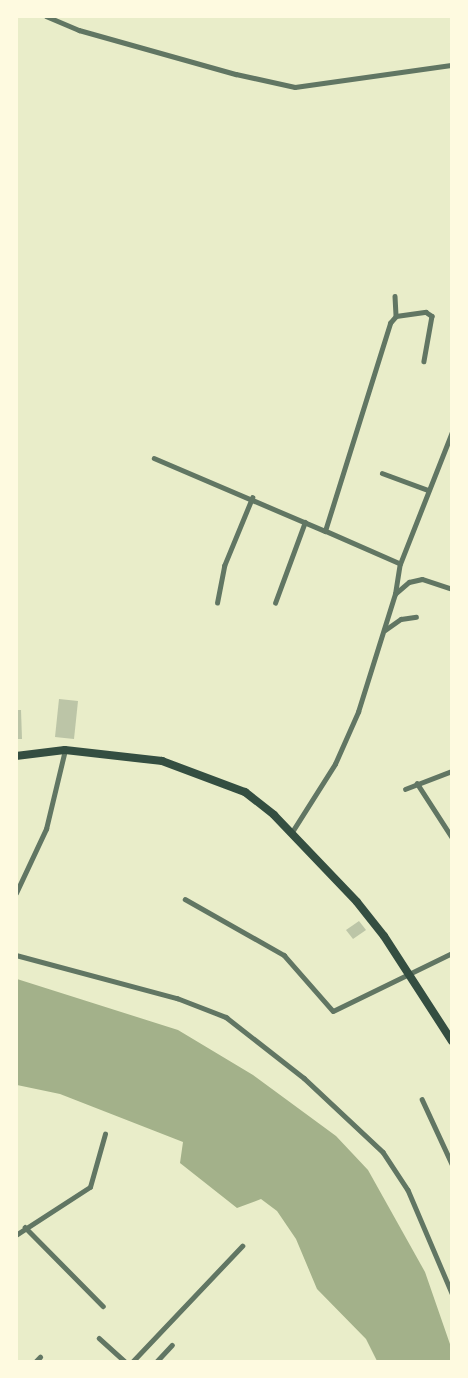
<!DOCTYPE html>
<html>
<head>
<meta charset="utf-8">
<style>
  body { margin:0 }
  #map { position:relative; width:468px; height:1378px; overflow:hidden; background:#e9edc9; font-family:"Roboto Condensed",sans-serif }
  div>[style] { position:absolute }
  .water>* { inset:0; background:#a3b18a }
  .building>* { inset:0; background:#bcc5a7 }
  .minor>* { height:4.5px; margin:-2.25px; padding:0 2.25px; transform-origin:2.25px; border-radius:2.25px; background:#617663 }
  .primary>* { height:8px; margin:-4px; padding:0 4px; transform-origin:4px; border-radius:4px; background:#344e41 }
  span { translate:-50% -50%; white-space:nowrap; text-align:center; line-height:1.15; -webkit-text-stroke:4.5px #fefae0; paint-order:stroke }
  .frame { position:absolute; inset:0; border:18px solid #fefae0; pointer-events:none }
</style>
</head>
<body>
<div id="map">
  <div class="water">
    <i style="clip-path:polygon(17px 979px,178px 1030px,253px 1075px,336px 1136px,368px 1170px,425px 1272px,451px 1347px,451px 1361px,377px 1361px,366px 1339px,317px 1289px,296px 1239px,277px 1211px,261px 1199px,237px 1208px,180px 1163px,183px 1142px,60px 1094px,17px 1085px)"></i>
  </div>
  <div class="building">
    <i style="clip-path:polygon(59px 699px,78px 701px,74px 739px,55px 737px)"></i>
    <i style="clip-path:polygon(16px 710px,21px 710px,22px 739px,16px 739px)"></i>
    <i style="clip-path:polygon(359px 921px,366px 930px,353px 939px,346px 930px)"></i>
  </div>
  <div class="minor">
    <i style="left:46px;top:16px;width:36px;rotate:23deg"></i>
    <i style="left:79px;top:30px;width:163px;rotate:15.7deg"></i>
    <i style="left:236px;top:74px;width:60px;rotate:12.4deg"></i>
    <i style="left:295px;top:87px;width:159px;rotate:-8deg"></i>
    <i style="left:395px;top:296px;width:20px;rotate:87deg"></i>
    <i style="left:154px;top:458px;width:186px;rotate:23.1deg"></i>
    <i style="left:382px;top:473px;width:49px;rotate:20.3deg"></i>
    <i style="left:400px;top:564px;width:142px;rotate:-68.5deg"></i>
    <i style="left:395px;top:594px;width:18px;rotate:-41deg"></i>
    <i style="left:409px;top:582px;width:13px;rotate:-13deg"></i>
    <i style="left:422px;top:579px;width:32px;rotate:18deg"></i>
    <i style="left:217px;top:603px;width:38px;rotate:-79deg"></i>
    <i style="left:224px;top:566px;width:74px;rotate:-67.6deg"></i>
    <i style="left:275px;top:603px;width:86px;rotate:-69.7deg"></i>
    <i style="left:385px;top:630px;width:19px;rotate:-35deg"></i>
    <i style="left:401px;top:619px;width:15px;rotate:-8deg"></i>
    <i style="left:417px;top:783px;width:64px;rotate:57.1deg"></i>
    <i style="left:405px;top:789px;width:50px;rotate:-21deg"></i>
    <i style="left:292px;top:832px;width:80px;rotate:-57.7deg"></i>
    <i style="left:335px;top:764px;width:57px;rotate:-66.1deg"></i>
    <i style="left:358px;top:712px;width:124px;rotate:-72.6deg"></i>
    <i style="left:395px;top:594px;width:30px;rotate:-81deg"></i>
    <i style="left:400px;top:564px;width:82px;rotate:-156.3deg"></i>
    <i style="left:325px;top:531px;width:218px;rotate:-72.6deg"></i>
    <i style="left:390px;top:323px;width:9px;rotate:-49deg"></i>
    <i style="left:396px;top:316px;width:30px;rotate:-8deg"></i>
    <i style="left:426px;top:312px;width:7px;rotate:34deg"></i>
    <i style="left:432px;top:316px;width:46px;rotate:100.1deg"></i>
    <i style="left:16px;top:893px;width:71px;rotate:-64.9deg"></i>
    <i style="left:46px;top:829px;width:81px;rotate:-76.5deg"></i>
    <i style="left:185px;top:899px;width:114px;rotate:29.5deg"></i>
    <i style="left:284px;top:955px;width:74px;rotate:48.8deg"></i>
    <i style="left:333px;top:1011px;width:132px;rotate:-26deg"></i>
    <i style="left:16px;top:955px;width:167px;rotate:15deg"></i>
    <i style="left:177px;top:998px;width:53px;rotate:21.2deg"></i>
    <i style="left:226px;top:1017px;width:99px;rotate:38deg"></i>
    <i style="left:304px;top:1078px;width:108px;rotate:43.1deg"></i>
    <i style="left:383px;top:1152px;width:45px;rotate:56.7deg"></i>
    <i style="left:408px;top:1190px;width:112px;rotate:66.9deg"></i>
    <i style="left:422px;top:1099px;width:72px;rotate:65.2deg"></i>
    <i style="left:25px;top:1227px;width:111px;rotate:45.4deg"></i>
    <i style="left:16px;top:1235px;width:88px;rotate:-33deg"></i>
    <i style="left:90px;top:1187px;width:55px;rotate:-74.2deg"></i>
    <i style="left:99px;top:1338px;width:36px;rotate:42deg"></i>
    <i style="left:35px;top:1362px;width:7px;rotate:-45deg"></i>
    <i style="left:132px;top:1362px;width:160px;rotate:-46.5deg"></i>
    <i style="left:156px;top:1362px;width:23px;rotate:-47deg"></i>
  </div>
  <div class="primary">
    <i style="left:16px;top:756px;width:49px;rotate:-7deg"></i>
    <i style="left:65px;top:750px;width:98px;rotate:6.5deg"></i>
    <i style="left:162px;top:761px;width:89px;rotate:20.5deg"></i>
    <i style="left:245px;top:792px;width:37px;rotate:38deg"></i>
    <i style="left:274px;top:815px;width:120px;rotate:46.3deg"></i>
    <i style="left:357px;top:902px;width:43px;rotate:51.5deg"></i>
    <i style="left:384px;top:936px;width:125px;rotate:57.1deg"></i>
  </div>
  <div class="frame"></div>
</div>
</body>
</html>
